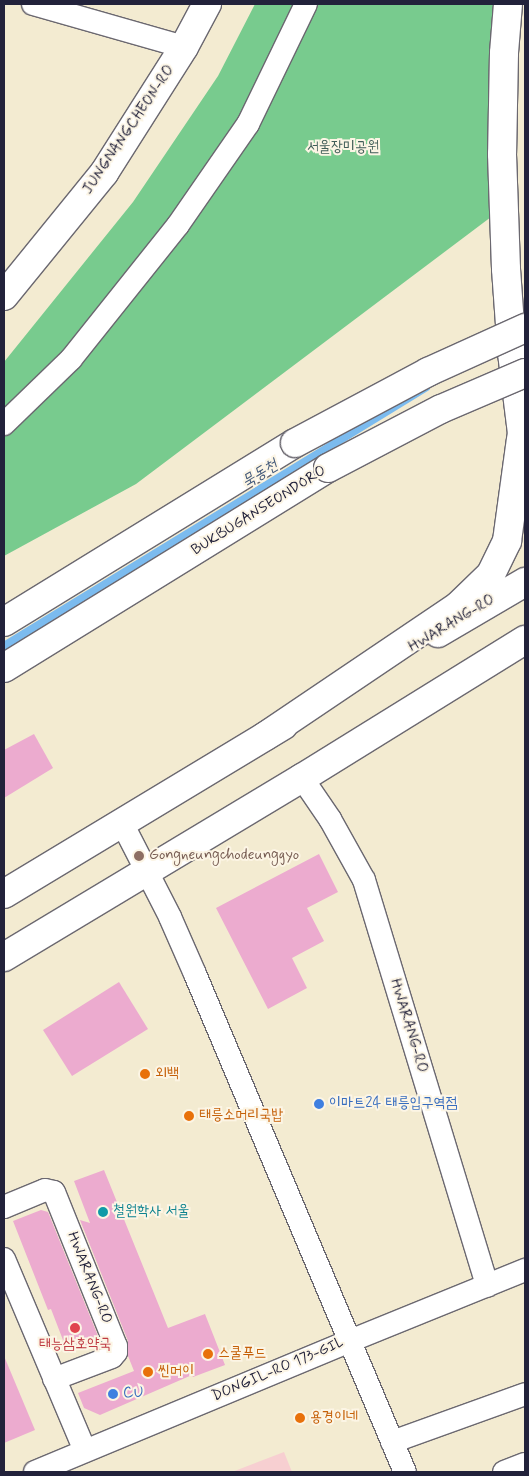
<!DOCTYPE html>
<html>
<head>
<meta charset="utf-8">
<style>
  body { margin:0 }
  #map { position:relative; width:529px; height:1476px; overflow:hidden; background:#f3ebd1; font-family:Mynerve,"Poor Story",sans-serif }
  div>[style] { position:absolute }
  .built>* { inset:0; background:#f7cfd1 }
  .green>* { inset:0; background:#78cb8e }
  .stream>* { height:8px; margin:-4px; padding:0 4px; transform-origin:4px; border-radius:4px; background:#7bbbef }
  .building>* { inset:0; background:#ecabcf }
  .roads { filter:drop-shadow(1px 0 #6b6870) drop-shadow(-1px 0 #6b6870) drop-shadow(0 1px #6b6870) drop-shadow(0 -1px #6b6870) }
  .street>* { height:22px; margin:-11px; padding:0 11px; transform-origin:11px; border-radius:11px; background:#fff }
  .secondary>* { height:28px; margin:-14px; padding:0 14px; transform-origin:14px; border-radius:14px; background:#fff }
  .primary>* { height:28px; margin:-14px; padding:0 14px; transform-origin:14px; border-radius:14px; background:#fff }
  .highway>* { height:28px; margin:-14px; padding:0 14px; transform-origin:14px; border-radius:14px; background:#fff }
  .bridges { filter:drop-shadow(1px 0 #6b6870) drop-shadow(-1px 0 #6b6870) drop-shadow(0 1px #6b6870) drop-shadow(0 -1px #6b6870) }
  .highway-bridge>* { height:28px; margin:-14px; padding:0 14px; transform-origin:14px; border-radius:14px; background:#fff }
  .dots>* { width:14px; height:14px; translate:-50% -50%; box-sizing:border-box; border:2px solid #fcf5e5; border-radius:50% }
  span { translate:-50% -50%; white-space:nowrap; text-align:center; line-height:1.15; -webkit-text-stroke:4px #fcf5e5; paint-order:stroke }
  .street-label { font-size:15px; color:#22223b }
  .park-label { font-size:15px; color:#405d58 }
  .education-label { font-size:15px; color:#785e54 }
  .left { translate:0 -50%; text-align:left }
  .food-label { font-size:15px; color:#c56008 }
  .shop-label { font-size:15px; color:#366cbe }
  .culture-label { font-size:15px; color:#0d838f }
  .health-label { font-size:15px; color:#be3a42 }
  .water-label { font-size:16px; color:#41587a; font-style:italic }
  .frame { position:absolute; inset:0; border:5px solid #22223b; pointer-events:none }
</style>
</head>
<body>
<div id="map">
  <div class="built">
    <i style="clip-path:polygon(284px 1452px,292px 1472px,232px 1472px)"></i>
  </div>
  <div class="green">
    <i style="clip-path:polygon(255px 4px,504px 4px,495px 214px,136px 484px,4px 556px,4px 362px,133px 202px,218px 76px)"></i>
  </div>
  <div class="stream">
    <i style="left:4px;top:646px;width:495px;rotate:-31.5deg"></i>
  </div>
  <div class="building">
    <i style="clip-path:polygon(34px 734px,53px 768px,4px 798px,4px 750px)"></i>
    <i style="clip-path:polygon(319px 854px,338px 892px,307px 908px,324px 941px,292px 958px,307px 988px,268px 1009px,216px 908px)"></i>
    <i style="clip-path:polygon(119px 982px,148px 1029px,72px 1076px,43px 1030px)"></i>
    <i style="clip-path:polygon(104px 1170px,168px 1328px,205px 1314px,225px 1365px,193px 1377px,192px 1375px,100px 1415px,84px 1408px,78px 1393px,134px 1371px,128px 1356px,128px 1341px,80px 1220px,90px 1223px,74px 1181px)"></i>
    <i style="clip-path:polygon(41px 1210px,48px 1212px,100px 1341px,68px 1353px,51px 1309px,48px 1310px,13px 1221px)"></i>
    <i style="clip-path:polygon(4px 1356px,35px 1430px,4px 1443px)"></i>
  </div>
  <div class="roads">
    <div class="street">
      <i style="left:33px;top:4px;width:157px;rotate:15.9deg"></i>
      <i style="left:4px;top:424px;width:93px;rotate:-44.1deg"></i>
      <i style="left:71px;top:359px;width:171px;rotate:-51.4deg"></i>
      <i style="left:178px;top:225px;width:123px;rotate:-55.3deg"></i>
      <i style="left:248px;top:124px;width:133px;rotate:-64.2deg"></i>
      <i style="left:302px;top:778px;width:50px;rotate:55.7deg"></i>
      <i style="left:330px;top:819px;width:70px;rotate:60.9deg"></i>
      <i style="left:364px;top:880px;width:424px;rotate:73.1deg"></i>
      <i style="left:122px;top:823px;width:106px;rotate:62.9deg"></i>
      <i style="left:170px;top:917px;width:62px;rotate:66.3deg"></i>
      <i style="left:195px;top:974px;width:540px;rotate:67.14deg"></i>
      <i style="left:4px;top:1207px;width:44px;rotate:-22.5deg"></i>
      <i style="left:45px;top:1190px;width:9px;rotate:13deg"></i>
      <i style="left:54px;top:1192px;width:166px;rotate:68.1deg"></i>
      <i style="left:116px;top:1346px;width:6px;rotate:90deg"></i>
      <i style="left:116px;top:1352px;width:6px;rotate:129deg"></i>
      <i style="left:112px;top:1357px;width:62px;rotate:159.2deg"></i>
      <i style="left:4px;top:1259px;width:208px;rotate:67.1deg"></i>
      <i style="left:392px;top:1442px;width:141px;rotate:-19.8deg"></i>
      <i style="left:35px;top:1472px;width:341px;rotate:-22.6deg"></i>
      <i style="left:350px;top:1341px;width:189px;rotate:-22.1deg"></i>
      <i style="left:504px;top:1472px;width:22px;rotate:-21deg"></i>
    </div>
    <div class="secondary">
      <i style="left:4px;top:296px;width:159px;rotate:-50.9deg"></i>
      <i style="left:104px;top:173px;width:149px;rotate:-57.6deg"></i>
      <i style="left:184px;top:47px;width:49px;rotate:-61.9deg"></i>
    </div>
    <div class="primary">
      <i style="left:438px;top:633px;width:101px;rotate:-30.4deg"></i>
      <i style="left:4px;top:894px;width:326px;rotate:-31.1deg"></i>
      <i style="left:4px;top:957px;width:348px;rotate:-31deg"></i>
      <i style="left:302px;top:778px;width:262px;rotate:-31.8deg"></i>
    </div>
    <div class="highway">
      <i style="left:508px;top:4px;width:49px;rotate:94.7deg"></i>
      <i style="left:504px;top:53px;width:101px;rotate:91.1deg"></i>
      <i style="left:502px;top:154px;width:115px;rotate:88deg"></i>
      <i style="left:506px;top:269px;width:84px;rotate:85.9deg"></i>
      <i style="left:512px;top:353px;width:106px;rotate:82.9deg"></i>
      <i style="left:4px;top:622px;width:342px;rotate:-31.6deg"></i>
      <i style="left:4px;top:668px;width:381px;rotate:-31.7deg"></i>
      <i style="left:264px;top:737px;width:234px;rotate:-34deg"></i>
      <i style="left:458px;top:606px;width:46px;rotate:-44.1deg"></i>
      <i style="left:491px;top:574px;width:37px;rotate:-64deg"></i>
      <i style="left:507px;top:541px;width:103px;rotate:-82.2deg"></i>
    </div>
  </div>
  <div class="bridges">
    <div class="highway-bridge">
      <i style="left:295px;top:443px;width:151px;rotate:-28.1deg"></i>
      <i style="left:428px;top:372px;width:107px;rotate:-24.4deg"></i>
      <i style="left:328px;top:468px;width:127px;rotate:-27.6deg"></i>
      <i style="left:441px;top:409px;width:91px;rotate:-23.2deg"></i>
    </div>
  </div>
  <div class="dots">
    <i style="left:139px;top:856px;background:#8d6e63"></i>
    <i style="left:145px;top:1074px;background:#e8710a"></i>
    <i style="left:319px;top:1104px;background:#3f7fe0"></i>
    <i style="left:189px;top:1116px;background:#e8710a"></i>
    <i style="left:103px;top:1212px;background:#0f9aa8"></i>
    <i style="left:75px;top:1328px;background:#e0444e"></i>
    <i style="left:208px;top:1354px;background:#e8710a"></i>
    <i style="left:148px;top:1372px;background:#e8710a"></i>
    <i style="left:113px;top:1394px;background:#3f7fe0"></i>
    <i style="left:300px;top:1418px;background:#e8710a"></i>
  </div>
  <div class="street-label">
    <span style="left:129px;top:130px;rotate:-56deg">JUNGNANGCHEON-RO</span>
    <span style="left:259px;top:511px;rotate:-32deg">BUKBUGANSEONDORO</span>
    <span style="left:452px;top:624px;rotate:-31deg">HWARANG-RO</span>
    <span style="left:408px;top:1026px;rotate:73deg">HWARANG-RO</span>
    <span style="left:89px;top:1278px;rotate:68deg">HWARANG-RO</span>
    <span style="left:278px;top:1370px;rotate:-23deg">DONGIL-RO 173-GIL</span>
  </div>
  <div class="park-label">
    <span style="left:343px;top:148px">서울장미공원</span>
  </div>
  <div class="education-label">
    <span class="left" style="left:149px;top:856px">Gongneungchodeunggyo</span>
  </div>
  <div class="food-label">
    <span class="left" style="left:155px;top:1074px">외백</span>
    <span class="left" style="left:199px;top:1116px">태릉소머리국밥</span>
    <span class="left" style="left:218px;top:1354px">스쿨푸드</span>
    <span class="left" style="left:158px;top:1372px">씬머이</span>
    <span class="left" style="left:310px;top:1418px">용경이네</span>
  </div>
  <div class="shop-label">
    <span class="left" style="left:329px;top:1104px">이마트24 태릉입구역점</span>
    <span class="left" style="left:123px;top:1394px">CU</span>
  </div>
  <div class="culture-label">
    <span class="left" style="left:113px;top:1212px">철원학사 서울</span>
  </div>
  <div class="health-label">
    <span style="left:75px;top:1345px">태능삼호약국</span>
  </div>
  <div class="water-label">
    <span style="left:260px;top:474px;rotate:-31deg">묵동천</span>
  </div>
  <div class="frame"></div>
</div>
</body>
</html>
